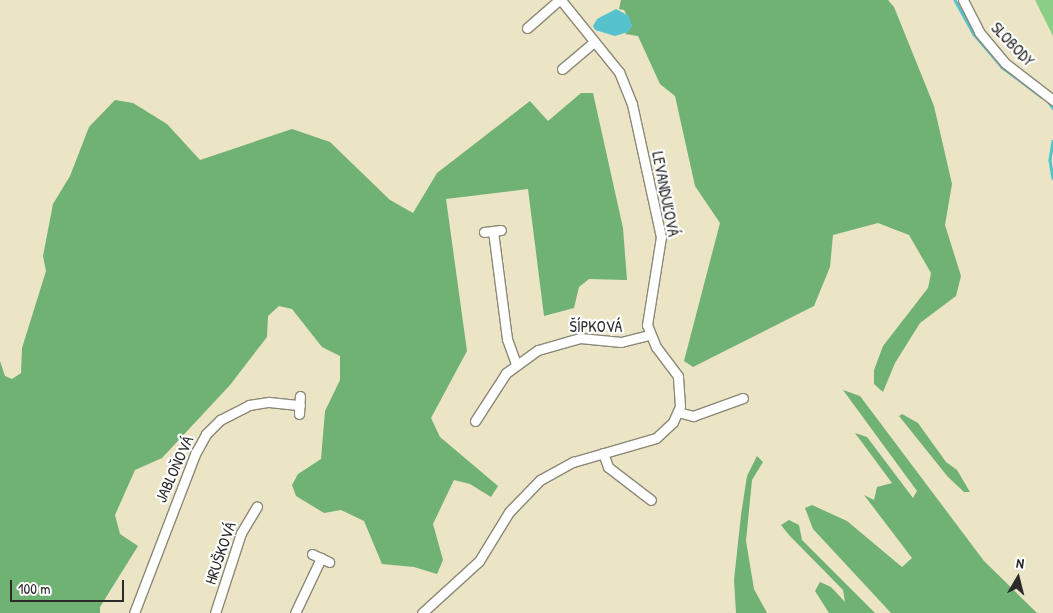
<!DOCTYPE html>
<html>
<head>
<meta charset="utf-8">
<style>
  body { margin:0 }
  #map { position:relative; width:1053px; height:613px; overflow:hidden; background:#ebe4c5; font-family:"Patrick Hand",sans-serif }
  div>[style] { position:absolute }
  .green>* { inset:0; background:#8bce87 }
  .forest>* { inset:0; background:#70b174 }
  .water>* { inset:0; background:#56c2ce }
  .stream>* { height:2.5px; margin:-1.25px; padding:0 1.25px; transform-origin:1.25px; border-radius:1.25px; background:#56c2ce }
  .roads { filter:drop-shadow(1px 0 #8b8878) drop-shadow(-1px 0 #8b8878) drop-shadow(0 1px #8b8878) drop-shadow(0 -1px #8b8878) }
  .minor>* { height:9px; margin:-4.5px; padding:0 4.5px; transform-origin:4.5px; border-radius:4.5px; background:#fff }
  span { translate:-50% -50%; white-space:nowrap; text-align:center; line-height:1.15; -webkit-text-stroke:4.5px #fff; paint-order:stroke }
  .street-label { font-size:16px; color:#2b2b2b }
  .north { position:absolute; left:993px; top:553px; width:50px; height:50px; -webkit-text-stroke:4px #fff; paint-order:stroke; rotate:8deg; font-size:14px; font-weight:700; line-height:20px; text-align:center; color:#2b2b2b }
  .north::after { content:''; display:block; margin:auto; width:18px; height:22px; background:#2b2b2b; clip-path:polygon(50% 0,100% 100%,50% 72%,0 100%) }
  .scale { position:absolute; left:10px; top:580px; width:114px; height:22px; box-sizing:border-box; border:2px solid #2b2b2b; border-top:0; padding-left:6px; font-size:15px; line-height:18px; white-space:nowrap; color:#2b2b2b; -webkit-text-stroke:4px #fff; paint-order:stroke }
</style>
</head>
<body>
<div id="map">
  <div class="green">
    <i style="clip-path:polygon(1035px 0,1053px 0,1053px 36px)"></i>
  </div>
  <div class="forest">
    <i style="clip-path:polygon(621px 0,888px 0,894px 7px,934px 106px,952px 184px,945px 225px,961px 276px,956px 296px,920px 323px,895px 363px,883px 392px,874px 384px,874px 370px,883px 346px,928px 288px,931px 273px,909px 235px,878px 223px,833px 235px,830px 267px,814px 306px,693px 367px,684px 361px,720px 223px,695px 186px,675px 96px,660px 84px,638px 36px,625px 34px,632px 26px,624px 10px,619px 9px)"></i>
    <i style="clip-path:polygon(581px 93px,593px 93px,623px 228px,627px 280px,589px 279px,579px 287px,574px 308px,544px 316px,528px 189px,446px 199px,467px 351px,431px 418px,440px 437px,498px 486px,491px 497px,470px 484px,454px 480px,433px 524px,443px 560px,437px 574px,414px 567px,382px 564px,364px 521px,341px 510px,324px 513px,296px 496px,292px 485px,298px 474px,321px 459px,325px 411px,340px 380px,340px 356px,322px 347px,292px 309px,279px 306px,268px 316px,267px 337px,230px 385px,162px 458px,135px 470px,115px 515px,120px 534px,138px 546px,100px 607px,100px 613px,0 613px,0 361px,5px 376px,12px 379px,21px 373px,22px 348px,46px 271px,43px 256px,53px 204px,70px 176px,89px 127px,115px 100px,133px 103px,167px 124px,200px 160px,292px 129px,330px 142px,390px 200px,413px 213px,437px 173px,530px 101px,548px 121px)"></i>
    <i style="clip-path:polygon(843px 390px,860px 396px,984px 561px,1037px 613px,891px 613px,813px 529px,805px 508px,812px 505px,847px 521px,902px 567px,912px 558px,864px 495px,874px 500px,877px 487px,892px 483px,855px 433px,867px 437px,913px 498px,917px 491px)"></i>
    <i style="clip-path:polygon(902px 414px,918px 423px,946px 462px,957px 470px,970px 492px,964px 492px,948px 477px,899px 416px)"></i>
    <i style="clip-path:polygon(757px 456px,763px 462px,752px 480px,746px 541px,754px 589px,767px 613px,736px 613px,734px 580px,741px 515px,747px 476px)"></i>
    <i style="clip-path:polygon(789px 520px,799px 525px,802px 540px,875px 613px,829px 613px,815px 591px,820px 582px,831px 587px,845px 602px,843px 590px,789px 535px,781px 525px)"></i>
  </div>
  <div class="water">
    <i style="clip-path:polygon(616px 9px,629px 16px,632px 26px,628px 32px,615px 36px,595px 30px,593px 26px,597px 19px)"></i>
  </div>
  <div class="stream">
    <i style="left:955px;top:0;width:39px;rotate:61deg"></i>
    <i style="left:974px;top:34px;width:43px;rotate:49.7deg"></i>
    <i style="left:1002px;top:67px;width:50px;rotate:36.9deg"></i>
    <i style="left:1048px;top:101px;width:9px;rotate:54deg"></i>
    <i style="left:1053px;top:141px;width:19px;rotate:99deg"></i>
    <i style="left:1050px;top:160px;width:18px;rotate:81deg"></i>
  </div>
  <div class="roads">
    <div class="minor">
      <i style="left:963px;top:0;width:36px;rotate:63deg"></i>
      <i style="left:979px;top:32px;width:40px;rotate:50deg"></i>
      <i style="left:1005px;top:63px;width:61px;rotate:37.6deg"></i>
      <i style="left:527px;top:28px;width:43px;rotate:-41.2deg"></i>
      <i style="left:562px;top:69px;width:42px;rotate:-40.2deg"></i>
      <i style="left:493px;top:231px;width:109px;rotate:82.6deg"></i>
      <i style="left:507px;top:339px;width:27px;rotate:70deg"></i>
      <i style="left:484px;top:232px;width:17px;rotate:-7deg"></i>
      <i style="left:678px;top:412px;width:16px;rotate:15deg"></i>
      <i style="left:693px;top:416px;width:53px;rotate:-19.8deg"></i>
      <i style="left:299px;top:414px;width:18px;rotate:-87deg"></i>
      <i style="left:475px;top:421px;width:57px;rotate:-57.1deg"></i>
      <i style="left:506px;top:373px;width:39px;rotate:-36deg"></i>
      <i style="left:538px;top:350px;width:44px;rotate:-15.9deg"></i>
      <i style="left:580px;top:338px;width:41px;rotate:5.6deg"></i>
      <i style="left:621px;top:342px;width:29px;rotate:-14deg"></i>
      <i style="left:603px;top:453px;width:15px;rotate:70deg"></i>
      <i style="left:608px;top:467px;width:54px;rotate:37.5deg"></i>
      <i style="left:312px;top:554px;width:19px;rotate:25deg"></i>
      <i style="left:134px;top:613px;width:170px;rotate:-69deg"></i>
      <i style="left:195px;top:454px;width:23px;rotate:-61deg"></i>
      <i style="left:206px;top:434px;width:20px;rotate:-45deg"></i>
      <i style="left:220px;top:420px;width:33px;rotate:-27deg"></i>
      <i style="left:249px;top:405px;width:20px;rotate:-9deg"></i>
      <i style="left:269px;top:402px;width:31px;rotate:6deg"></i>
      <i style="left:215px;top:613px;width:84px;rotate:-72deg"></i>
      <i style="left:241px;top:533px;width:31px;rotate:-59deg"></i>
      <i style="left:295px;top:613px;width:61px;rotate:-64.7deg"></i>
      <i style="left:422px;top:613px;width:77px;rotate:-42.4deg"></i>
      <i style="left:479px;top:561px;width:57px;rotate:-58.5deg"></i>
      <i style="left:509px;top:512px;width:45px;rotate:-45.9deg"></i>
      <i style="left:540px;top:480px;width:38px;rotate:-29deg"></i>
      <i style="left:573px;top:462px;width:86px;rotate:-16.1deg"></i>
      <i style="left:656px;top:438px;width:23px;rotate:-43deg"></i>
      <i style="left:673px;top:422px;width:17px;rotate:-66deg"></i>
      <i style="left:680px;top:406px;width:30px;rotate:-94deg"></i>
      <i style="left:678px;top:376px;width:36px;rotate:-127deg"></i>
      <i style="left:656px;top:347px;width:24px;rotate:-112deg"></i>
      <i style="left:647px;top:325px;width:89px;rotate:-81deg"></i>
      <i style="left:661px;top:237px;width:136px;rotate:-102.3deg"></i>
      <i style="left:632px;top:104px;width:35px;rotate:-112deg"></i>
      <i style="left:619px;top:72px;width:92px;rotate:-128.9deg"></i>
    </div>
  </div>
  <div class="street-label">
    <span style="left:1013px;top:44px;rotate:46deg">SLOBODY</span>
    <span style="left:666px;top:194px;rotate:79deg">LEVANDUĽOVÁ</span>
    <span style="left:596px;top:326px">ŠÍPKOVÁ</span>
    <span style="left:174px;top:469px;rotate:-66deg">JABLOŇOVÁ</span>
    <span style="left:220px;top:553px;rotate:-71deg">HRUŠKOVÁ</span>
  </div>
  <div class="north">N</div>
  <div class="scale">100 m</div>
</div>
</body>
</html>
